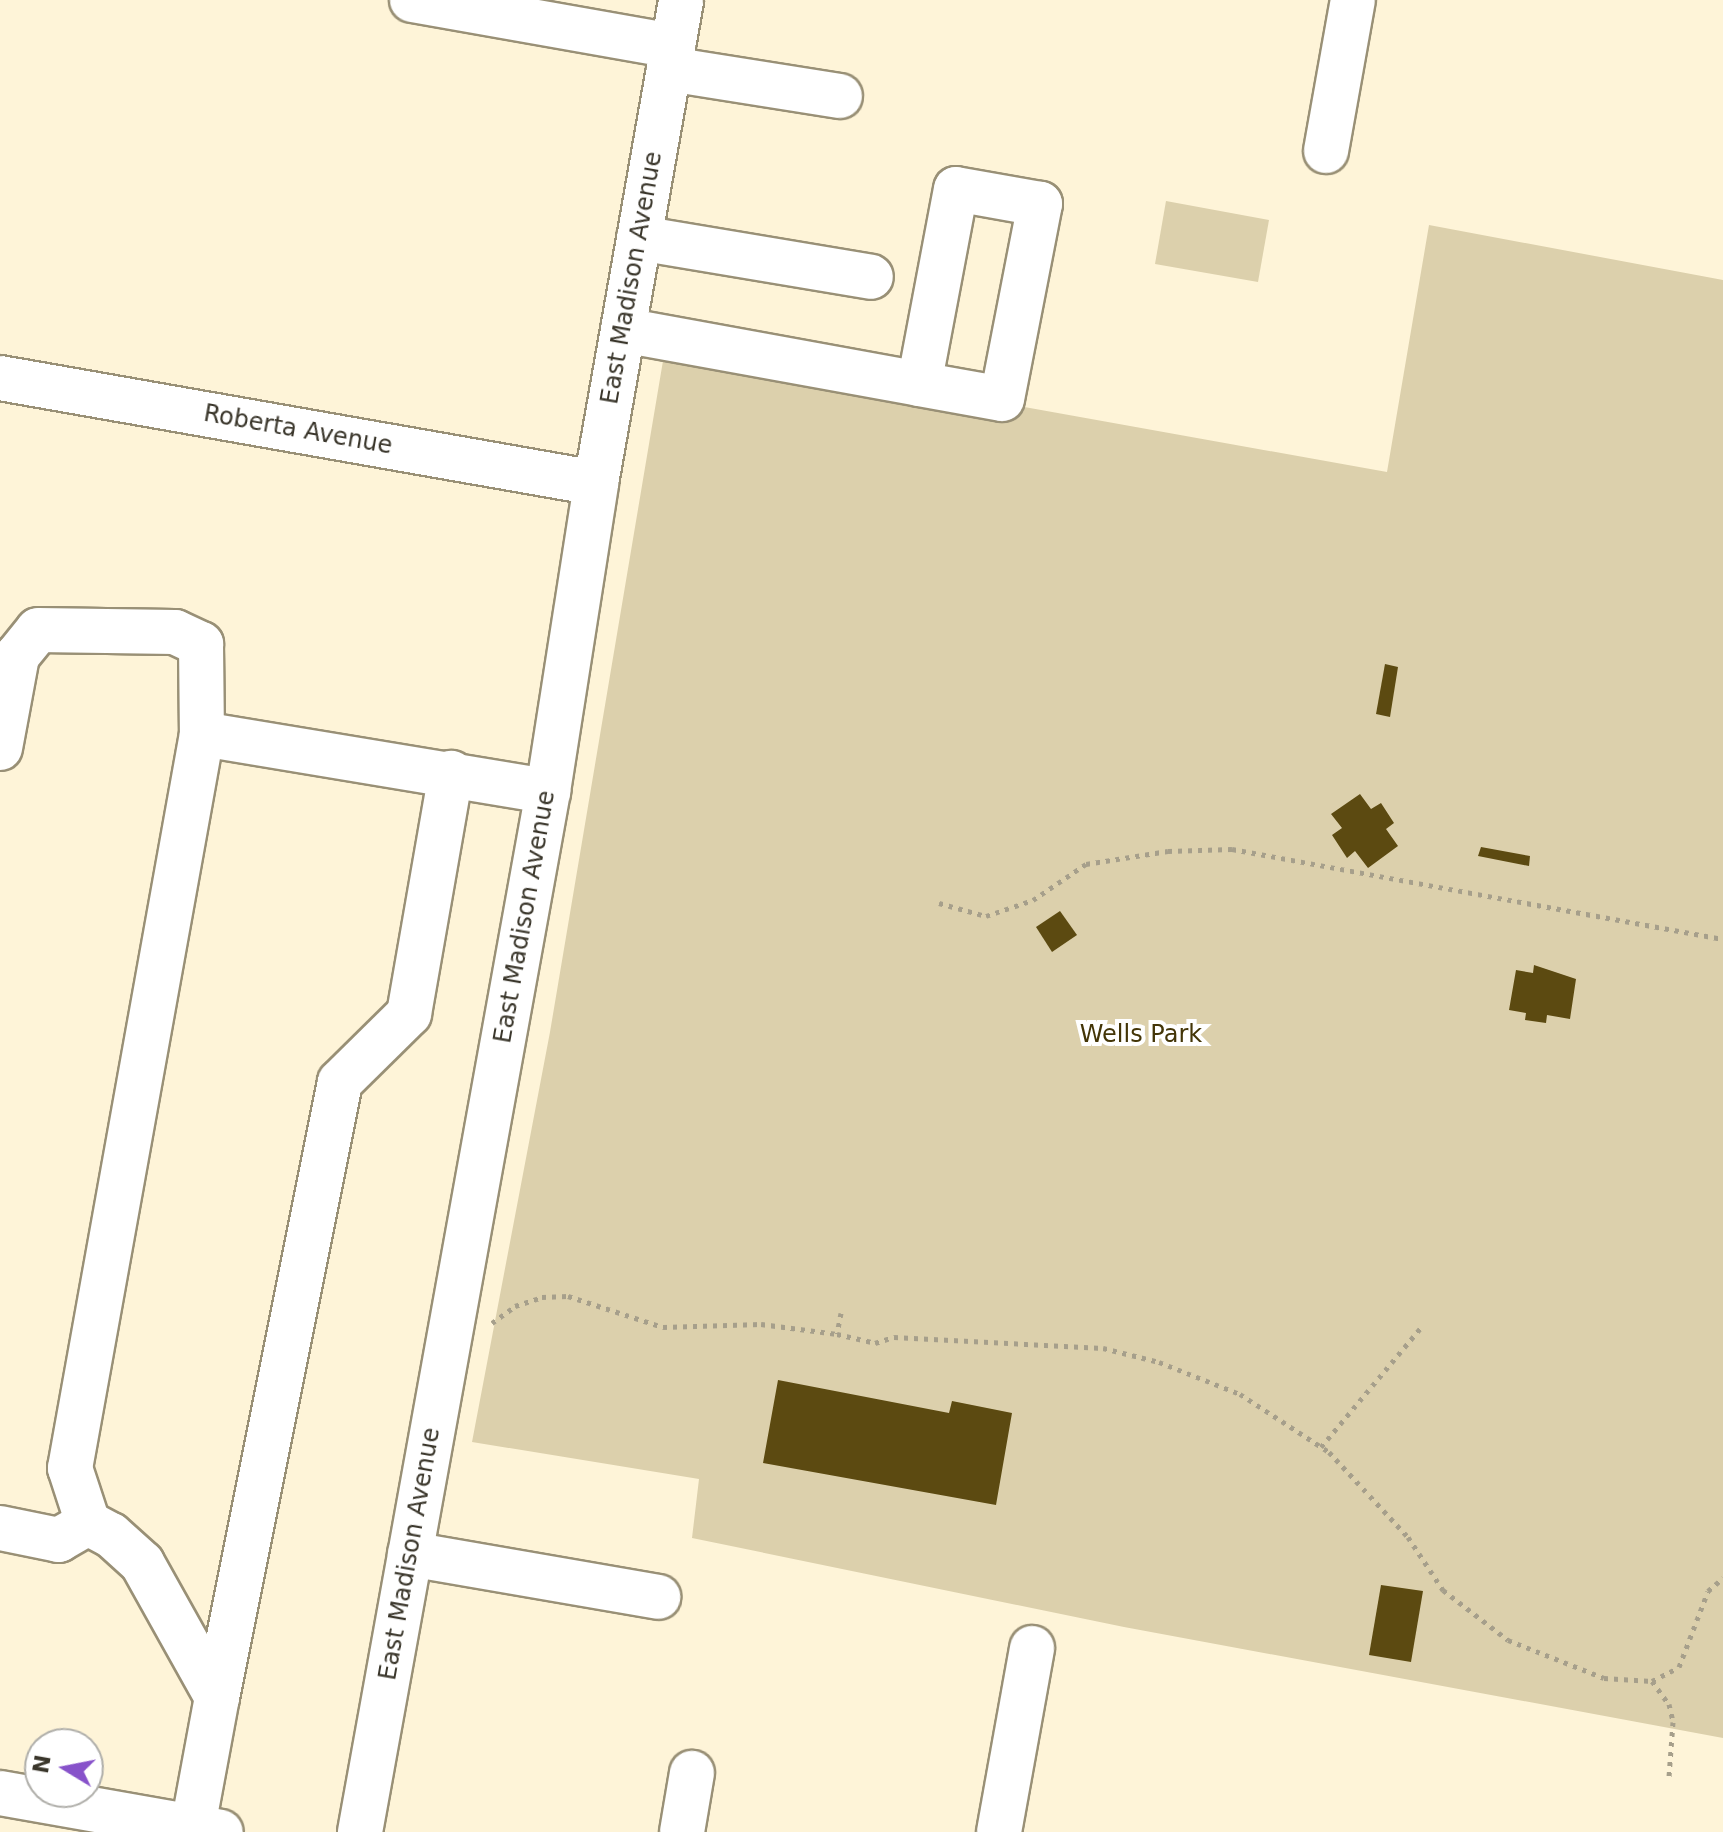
<!DOCTYPE html>
<html>
<head>
<meta charset="utf-8">
<style>
  body { margin:0 }
  #map { position:relative; width:1723px; height:1832px; overflow:hidden; background:#fef4d8; font-family:"DejaVu Sans",sans-serif }
  div>[style] { position:absolute }
  .green>* { inset:0; background:#dcd0ac }
  .building>* { inset:0; background:#5c4a11 }
  .path>* { height:5px; margin-top:-2.5px; transform-origin:0; background:repeating-linear-gradient(90deg,#a69f8b 0 4px,transparent 0 10px) }
  .roads { filter:drop-shadow(2px 0 #999076) drop-shadow(-2px 0 #999076) drop-shadow(0 2px #999076) drop-shadow(0 -2px #999076) }
  .minor>* { height:44px; margin:-22px; padding:0 22px; transform-origin:22px; border-radius:22px; background:#fff }
  span { translate:-50% -50%; white-space:nowrap; text-align:center; line-height:1.15; -webkit-text-stroke:8px #fff; paint-order:stroke }
  .street-label { font-size:24px; color:#3a362b }
  .park-label { font-size:24px; color:#433507 }
  .north { position:absolute; left:24px; top:1728px; width:80px; height:80px; box-sizing:border-box; background:#fff; border:2px solid #b0afaa; border-radius:50%; rotate:280deg; font-size:22px; font-weight:700; line-height:32px; text-align:center; color:#3a362b }
  .north::after { content:''; display:block; margin:auto; width:28px; height:36px; background:#8752ca; clip-path:polygon(50% 0,100% 100%,50% 72%,0 100%) }
</style>
</head>
<body>
<div id="map">
  <div class="green">
    <i style="clip-path:polygon(1166px 201px,1269px 220px,1258px 282px,1155px 264px)"></i>
    <i style="clip-path:polygon(1429px 225px,1723px 280px,1723px 1738px,1124px 1627px,692px 1538px,699px 1479px,472px 1442px,550px 1032px,666px 343px,1387px 472px)"></i>
  </div>
  <div class="building">
    <i style="clip-path:polygon(1385px 664px,1398px 667px,1390px 717px,1376px 714px)"></i>
    <i style="clip-path:polygon(1360px 794px,1371px 809px,1381px 803px,1394px 823px,1386px 829px,1398px 846px,1368px 868px,1355px 851px,1347px 858px,1332px 835px,1342px 828px,1331px 814px)"></i>
    <i style="clip-path:polygon(1481px 847px,1530px 856px,1529px 866px,1478px 856px)"></i>
    <i style="clip-path:polygon(1060px 911px,1077px 935px,1052px 952px,1036px 927px)"></i>
    <i style="clip-path:polygon(1534px 965px,1576px 979px,1570px 1019px,1547px 1015px,1546px 1023px,1525px 1020px,1526px 1013px,1509px 1010px,1516px 970px,1533px 973px)"></i>
    <i style="clip-path:polygon(778px 1380px,949px 1413px,952px 1401px,1012px 1413px,996px 1505px,763px 1463px)"></i>
    <i style="clip-path:polygon(1381px 1585px,1423px 1591px,1411px 1662px,1369px 1655px)"></i>
  </div>
  <div class="path">
    <i style="left:939px;top:903px;width:49px;rotate:15.5deg"></i>
    <i style="left:986px;top:916px;width:50px;rotate:-18.8deg"></i>
    <i style="left:1033px;top:900px;width:64px;rotate:-34.2deg"></i>
    <i style="left:1086px;top:864px;width:83px;rotate:-9deg"></i>
    <i style="left:1168px;top:851px;width:64px;rotate:-1.8deg"></i>
    <i style="left:1232px;top:849px;width:499px;rotate:10.4deg"></i>
    <i style="left:841px;top:1313px;width:21px;rotate:101deg"></i>
    <i style="left:837px;top:1334px;width:39px;rotate:13deg"></i>
    <i style="left:875px;top:1343px;width:20px;rotate:-18deg"></i>
    <i style="left:894px;top:1337px;width:209px;rotate:3deg"></i>
    <i style="left:1103px;top:1348px;width:58px;rotate:14deg"></i>
    <i style="left:1159px;top:1362px;width:87px;rotate:21.6deg"></i>
    <i style="left:1240px;top:1394px;width:106px;rotate:33.1deg"></i>
    <i style="left:1329px;top:1452px;width:116px;rotate:47.1deg"></i>
    <i style="left:1408px;top:1537px;width:64px;rotate:56.6deg"></i>
    <i style="left:1443px;top:1590px;width:82px;rotate:37.6deg"></i>
    <i style="left:1508px;top:1640px;width:103px;rotate:21.6deg"></i>
    <i style="left:1604px;top:1678px;width:48px;rotate:3.6deg"></i>
    <i style="left:1652px;top:1681px;width:30px;rotate:-27deg"></i>
    <i style="left:1679px;top:1667px;width:81px;rotate:-69.1deg"></i>
    <i style="left:1708px;top:1591px;width:20px;rotate:-41deg"></i>
    <i style="left:492px;top:1323px;width:29px;rotate:-36deg"></i>
    <i style="left:515px;top:1306px;width:28px;rotate:-18deg"></i>
    <i style="left:542px;top:1297px;width:26px;rotate:-2deg"></i>
    <i style="left:568px;top:1296px;width:100px;rotate:18.1deg"></i>
    <i style="left:663px;top:1327px;width:98px;rotate:-1.8deg"></i>
    <i style="left:761px;top:1324px;width:77px;rotate:7.5deg"></i>
    <i style="left:1321px;top:1447px;width:158px;rotate:-50.1deg"></i>
    <i style="left:1652px;top:1681px;width:29px;rotate:54deg"></i>
    <i style="left:1669px;top:1704px;width:18px;rotate:77deg"></i>
    <i style="left:1673px;top:1722px;width:55px;rotate:94.2deg"></i>
  </div>
  <div class="roads">
    <div class="minor">
      <i style="left:412px;top:0;width:265px;rotate:10deg"></i>
      <i style="left:669px;top:69px;width:173px;rotate:9deg"></i>
      <i style="left:1326px;top:151px;width:153px;rotate:-79.9deg"></i>
      <i style="left:639px;top:238px;width:235px;rotate:9.5deg"></i>
      <i style="left:623px;top:330px;width:301px;rotate:10.3deg"></i>
      <i style="left:919px;top:384px;width:84px;rotate:10.2deg"></i>
      <i style="left:1002px;top:399px;width:199px;rotate:-79deg"></i>
      <i style="left:1040px;top:204px;width:85px;rotate:-169.9deg"></i>
      <i style="left:956px;top:189px;width:198px;rotate:100.7deg"></i>
      <i style="left:0;top:378px;width:605px;rotate:9.99deg"></i>
      <i style="left:202px;top:734px;width:351px;rotate:9.4deg"></i>
      <i style="left:0;top:748px;width:94px;rotate:-79.5deg"></i>
      <i style="left:17px;top:656px;width:33px;rotate:-51deg"></i>
      <i style="left:38px;top:630px;width:137px;rotate:0.8deg"></i>
      <i style="left:175px;top:632px;width:29px;rotate:25deg"></i>
      <i style="left:201px;top:644px;width:90px;rotate:89.4deg"></i>
      <i style="left:202px;top:734px;width:746px;rotate:100.19deg"></i>
      <i style="left:70px;top:1468px;width:58px;rotate:71.9deg"></i>
      <i style="left:88px;top:1523px;width:34px;rotate:150deg"></i>
      <i style="left:59px;top:1540px;width:60px;rotate:-168.5deg"></i>
      <i style="left:88px;top:1523px;width:26px;rotate:28deg"></i>
      <i style="left:111px;top:1535px;width:42px;rotate:42.1deg"></i>
      <i style="left:142px;top:1563px;width:154px;rotate:60.8deg"></i>
      <i style="left:217px;top:1697px;width:132px;rotate:100.5deg"></i>
      <i style="left:410px;top:1554px;width:252px;rotate:9.8deg"></i>
      <i style="left:217px;top:1697px;width:627px;rotate:-78.69deg"></i>
      <i style="left:340px;top:1082px;width:97px;rotate:-44.6deg"></i>
      <i style="left:409px;top:1014px;width:245px;rotate:-80.1deg"></i>
      <i style="left:0;top:1793px;width:224px;rotate:10deg"></i>
      <i style="left:360px;top:1832px;width:1058px;rotate:-79.76deg"></i>
      <i style="left:548px;top:791px;width:312px;rotate:-81.1deg"></i>
      <i style="left:596px;top:483px;width:490px;rotate:-80deg"></i>
      <i style="left:682px;top:1832px;width:60px;rotate:-80.4deg"></i>
      <i style="left:999px;top:1832px;width:187px;rotate:-79.8deg"></i>
    </div>
  </div>
  <div class="street-label">
    <span style="left:632px;top:278px;rotate:-80deg">East Madison Avenue</span>
    <span style="left:298px;top:430px;rotate:10deg">Roberta Avenue</span>
    <span style="left:525px;top:917px;rotate:-80deg">East Madison Avenue</span>
    <span style="left:410px;top:1554px;rotate:-80deg">East Madison Avenue</span>
  </div>
  <div class="park-label">
    <span style="left:1141px;top:1035px">Wells Park</span>
  </div>
  <div class="north">N</div>
</div>
</body>
</html>
